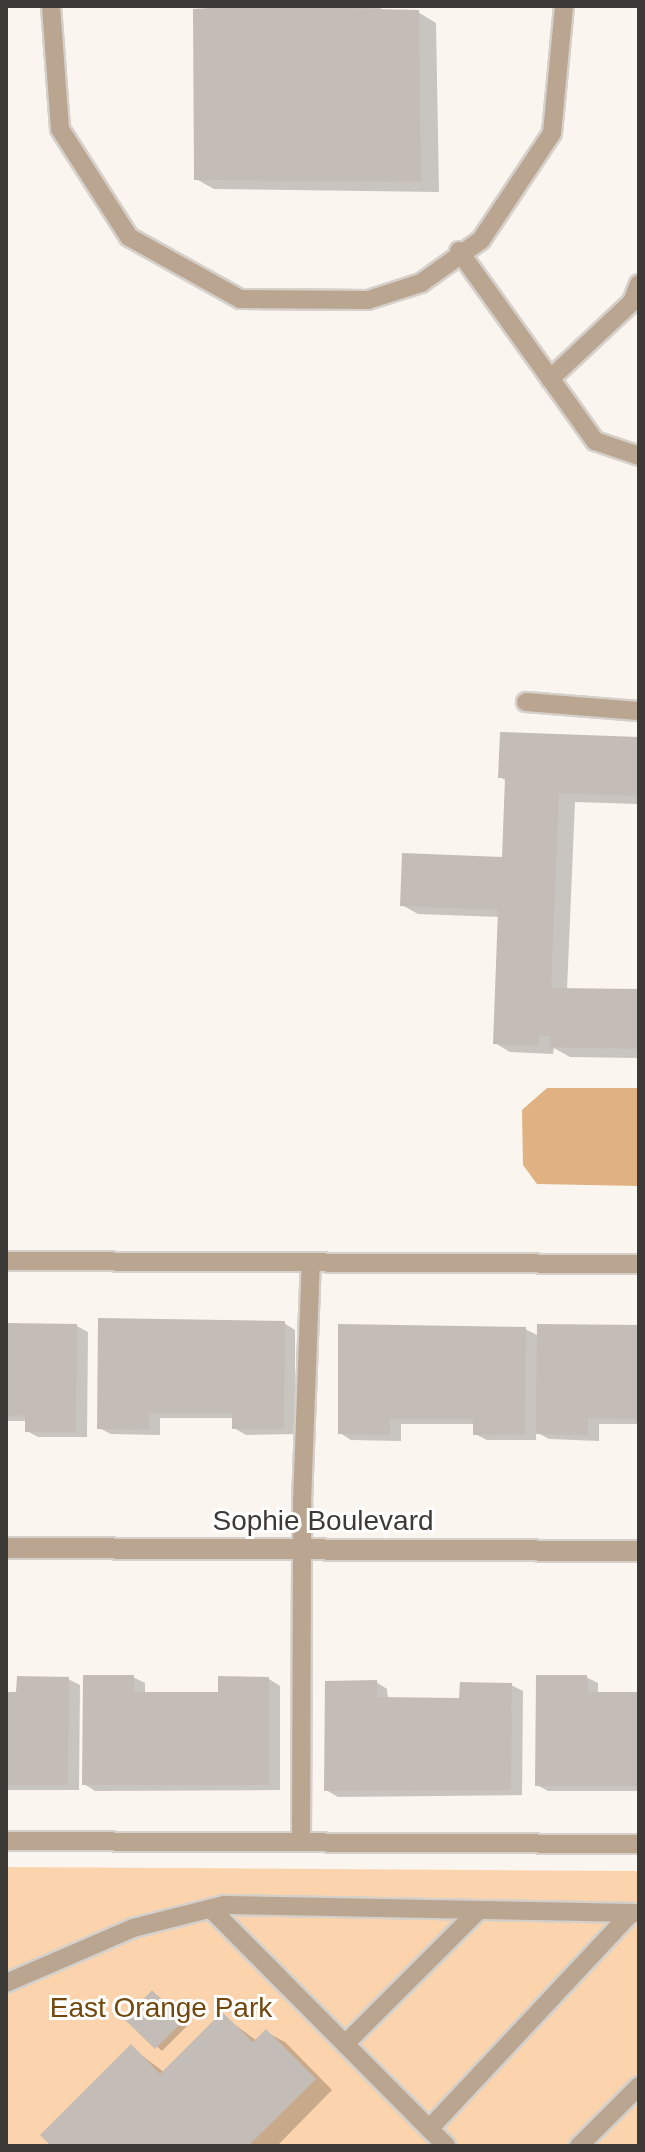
<!DOCTYPE html>
<html>
<head>
<meta charset="utf-8">
<style>
  body { margin:0 }
  #map { position:relative; width:645px; height:2152px; overflow:hidden; background:#fbf5ef; font-family:Helvetica,sans-serif }
  div>[style] { position:absolute }
  .green>* { inset:0; background:#fbd4ad }
  .water>* { inset:0; background:#e0b282 }
  .shadow>* { inset:0; background:#0003 }
  .building>* { inset:0; background:#c4bdb7 }
  .roads { filter:drop-shadow(2px 0 #d5d0ca) drop-shadow(-2px 0 #d5d0ca) drop-shadow(0 2px #d5d0ca) drop-shadow(0 -2px #d5d0ca) }
  .service>* { height:18px; margin:-9px; padding:0 9px; transform-origin:9px; border-radius:9px; background:#baa591 }
  .minor>* { height:20px; margin:-10px; padding:0 10px; transform-origin:10px; border-radius:10px; background:#baa591 }
  span { translate:-50% -50%; white-space:nowrap; text-align:center; line-height:1.15; -webkit-text-stroke:6px #fff; paint-order:stroke }
  .street-label { font-size:28px; color:#3c3a37 }
  .park-label { font-size:28px; color:#73480e }
  .frame { position:absolute; inset:0; border:8px solid #3c3a37; pointer-events:none }
</style>
</head>
<body>
<div id="map">
  <div class="green">
    <i style="clip-path:polygon(6px 1867px,639px 1871px,639px 2146px,6px 2146px)"></i>
  </div>
  <div class="water">
    <i style="clip-path:polygon(547px 1088px,639px 1088px,639px 1186px,537px 1184px,523px 1165px,522px 1110px)"></i>
  </div>
  <div class="shadow">
    <i style="clip-path:polygon(239px 6px,381px 6px,381px 12px,418px 12px,436px 23px,439px 192px,214px 189px,196px 179px)"></i>
    <i style="clip-path:polygon(639px 739px,639px 804px,575px 802px,567px 990px,639px 992px,639px 1058px,570px 1057px,554px 1048px,553px 1054px,510px 1052px,495px 1043px,500px 917px,418px 914px,402px 905px,504px 859px,507px 781px,500px 777px)"></i>
    <i style="clip-path:polygon(284px 1323px,295px 1330px,295px 1434px,246px 1435px,234px 1428px,234px 1418px,160px 1418px,160px 1435px,111px 1434px,99px 1428px)"></i>
    <i style="clip-path:polygon(6px 1325px,77px 1326px,88px 1332px,87px 1437px,38px 1437px,27px 1431px,27px 1421px,6px 1421px)"></i>
    <i style="clip-path:polygon(639px 1327px,639px 1424px,599px 1424px,599px 1441px,549px 1439px,536px 1432px,536px 1440px,487px 1440px,475px 1434px,475px 1424px,401px 1424px,401px 1441px,351px 1440px,340px 1433px,525px 1329px,539px 1336px)"></i>
    <i style="clip-path:polygon(133px 1677px,145px 1683px,145px 1694px,219px 1694px,269px 1679px,280px 1686px,280px 1790px,95px 1791px,84px 1784px)"></i>
    <i style="clip-path:polygon(586px 1677px,598px 1683px,598px 1694px,639px 1694px,639px 1791px,548px 1791px,537px 1785px)"></i>
    <i style="clip-path:polygon(68px 1679px,80px 1685px,79px 1790px,6px 1790px,6px 1694px)"></i>
    <i style="clip-path:polygon(376px 1682px,387px 1689px,388px 1699px,461px 1700px,511px 1685px,523px 1691px,522px 1795px,338px 1797px,326px 1790px)"></i>
    <i style="clip-path:polygon(158px 1996px,188px 2025px,162px 2051px,127px 2019px)"></i>
    <i style="clip-path:polygon(222px 2015px,257px 2041px,266px 2032px,285px 2042px,332px 2090px,277px 2146px,54px 2146px,131px 2047px,165px 2073px)"></i>
  </div>
  <div class="building">
    <i style="clip-path:polygon(237px 6px,419px 10px,421px 182px,194px 180px,193px 9px)"></i>
    <i style="clip-path:polygon(500px 732px,639px 737px,639px 796px,559px 793px,551px 988px,639px 989px,639px 1049px,549px 1047px,550px 1036px,539px 1036px,538px 1046px,493px 1044px,498px 910px,400px 906px,402px 853px,502px 857px,505px 778px,498px 778px)"></i>
    <i style="clip-path:polygon(98px 1318px,285px 1321px,284px 1429px,232px 1429px,232px 1413px,149px 1413px,149px 1430px,97px 1429px)"></i>
    <i style="clip-path:polygon(6px 1323px,77px 1324px,76px 1432px,25px 1432px,25px 1415px,6px 1416px)"></i>
    <i style="clip-path:polygon(338px 1324px,526px 1327px,525px 1434px,473px 1435px,473px 1419px,390px 1419px,390px 1435px,338px 1434px)"></i>
    <i style="clip-path:polygon(537px 1324px,639px 1325px,639px 1419px,588px 1418px,588px 1435px,536px 1434px)"></i>
    <i style="clip-path:polygon(83px 1675px,134px 1675px,134px 1692px,218px 1692px,218px 1676px,269px 1677px,269px 1785px,82px 1785px)"></i>
    <i style="clip-path:polygon(536px 1675px,587px 1675px,588px 1692px,639px 1692px,639px 1786px,535px 1786px)"></i>
    <i style="clip-path:polygon(17px 1676px,69px 1677px,68px 1785px,6px 1785px,6px 1692px,16px 1692px)"></i>
    <i style="clip-path:polygon(377px 1680px,377px 1697px,459px 1698px,460px 1682px,512px 1683px,511px 1790px,324px 1791px,325px 1681px)"></i>
    <i style="clip-path:polygon(152px 1990px,183px 2021px,155px 2049px,124px 2019px)"></i>
    <i style="clip-path:polygon(222px 2012px,253px 2042px,266px 2029px,316px 2079px,248px 2146px,51px 2146px,40px 2135px,131px 2044px,160px 2074px)"></i>
  </div>
  <div class="roads">
    <div class="service">
      <i style="left:51px;top:6px;width:123px;rotate:85.8deg"></i>
      <i style="left:60px;top:129px;width:128px;rotate:57.4deg"></i>
      <i style="left:129px;top:237px;width:127px;rotate:29.2deg"></i>
      <i style="left:240px;top:299px;width:128px;rotate:0.4deg"></i>
      <i style="left:368px;top:300px;width:56px;rotate:-17.8deg"></i>
      <i style="left:421px;top:283px;width:74px;rotate:-35.6deg"></i>
      <i style="left:481px;top:240px;width:128px;rotate:-56.4deg"></i>
      <i style="left:552px;top:133px;width:128px;rotate:-84.6deg"></i>
      <i style="left:459px;top:251px;width:234px;rotate:54.4deg"></i>
      <i style="left:595px;top:441px;width:46px;rotate:18.8deg"></i>
      <i style="left:550px;top:379px;width:112px;rotate:-43.2deg"></i>
      <i style="left:632px;top:302px;width:19px;rotate:-69deg"></i>
      <i style="left:526px;top:702px;width:113px;rotate:4.6deg"></i>
      <i style="left:6px;top:1261px;width:633px;rotate:0.27deg"></i>
      <i style="left:6px;top:1841px;width:633px;rotate:0.27deg"></i>
      <i style="left:301px;top:1842px;width:339px;rotate:-89.8deg"></i>
      <i style="left:302px;top:1503px;width:241px;rotate:-87.9deg"></i>
      <i style="left:211px;top:1909px;width:334px;rotate:45.2deg"></i>
      <i style="left:6px;top:1983px;width:138px;rotate:-23.4deg"></i>
      <i style="left:133px;top:1928px;width:94px;rotate:-14.2deg"></i>
      <i style="left:224px;top:1905px;width:415px;rotate:1.1deg"></i>
      <i style="left:345px;top:2044px;width:190px;rotate:-45deg"></i>
      <i style="left:429px;top:2129px;width:296px;rotate:-46.9deg"></i>
      <i style="left:579px;top:2146px;width:85px;rotate:-45deg"></i>
    </div>
    <div class="minor">
      <i style="left:6px;top:1548px;width:633px;rotate:0.27deg"></i>
    </div>
  </div>
  <div class="street-label">
    <span style="left:323px;top:1521px">Sophie Boulevard</span>
  </div>
  <div class="park-label">
    <span style="left:161px;top:2008px">East Orange Park</span>
  </div>
  <div class="frame"></div>
</div>
</body>
</html>
